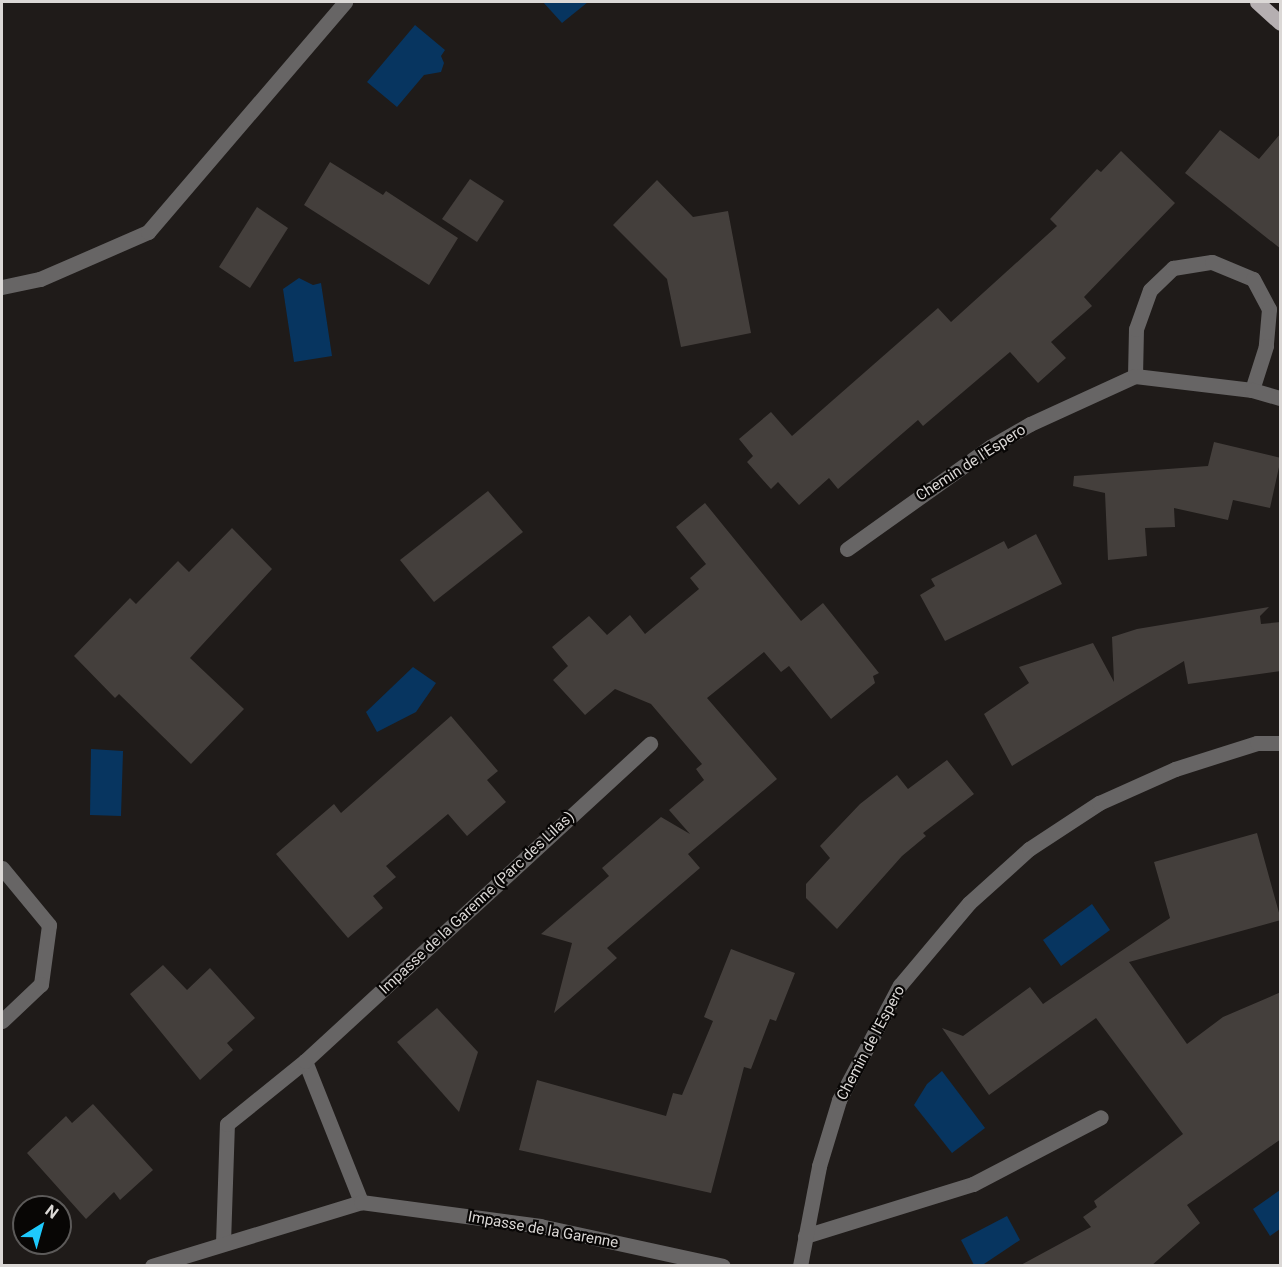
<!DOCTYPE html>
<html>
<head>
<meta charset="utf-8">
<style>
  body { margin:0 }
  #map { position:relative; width:1282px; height:1267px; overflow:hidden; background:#1f1b19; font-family:Roboto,sans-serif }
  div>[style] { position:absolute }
  .water>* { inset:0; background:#073560 }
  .building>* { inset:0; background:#443f3c }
  .minor>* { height:15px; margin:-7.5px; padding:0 7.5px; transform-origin:7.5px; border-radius:7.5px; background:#676565 }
  .major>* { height:15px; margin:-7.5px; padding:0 7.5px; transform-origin:7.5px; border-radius:7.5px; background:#b5afb1 }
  span { translate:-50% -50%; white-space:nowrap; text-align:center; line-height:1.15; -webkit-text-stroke:4.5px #080605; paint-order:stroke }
  .street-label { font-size:15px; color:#dbd8d6 }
  .frame { position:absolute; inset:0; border:3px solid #dbd8d6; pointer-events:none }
  .north { position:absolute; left:12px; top:1195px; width:60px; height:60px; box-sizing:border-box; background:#080605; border:2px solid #5c5a59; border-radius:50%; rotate:37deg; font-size:16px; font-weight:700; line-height:24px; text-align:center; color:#dbd8d6 }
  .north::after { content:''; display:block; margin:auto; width:21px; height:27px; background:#1ec9fd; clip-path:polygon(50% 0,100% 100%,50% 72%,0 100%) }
</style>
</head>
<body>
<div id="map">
  <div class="water">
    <i style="clip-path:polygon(543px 2px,588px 2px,562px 23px)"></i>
    <i style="clip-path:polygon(415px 25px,445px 50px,441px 56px,444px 63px,441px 72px,424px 75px,397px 107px,367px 82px)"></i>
    <i style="clip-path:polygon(299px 278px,313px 285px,321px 283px,332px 356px,294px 362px,283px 289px)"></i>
    <i style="clip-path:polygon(413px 667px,436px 683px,416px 712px,377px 732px,366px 712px)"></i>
    <i style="clip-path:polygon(91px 749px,123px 751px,121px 816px,90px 815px)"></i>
    <i style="clip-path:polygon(1092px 904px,1110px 930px,1061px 966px,1043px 940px)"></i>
    <i style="clip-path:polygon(942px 1071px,985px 1128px,952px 1153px,914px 1105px,927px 1084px)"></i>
    <i style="clip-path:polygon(1280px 1190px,1280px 1229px,1270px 1236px,1253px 1209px)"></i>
    <i style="clip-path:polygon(1007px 1216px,1020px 1240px,984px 1264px,974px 1265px,961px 1240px)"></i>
  </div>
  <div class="building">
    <i style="clip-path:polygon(1220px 130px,1259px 159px,1281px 133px,1281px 249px,1185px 173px)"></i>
    <i style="clip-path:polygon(1121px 151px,1175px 203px,1084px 297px,1092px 306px,1051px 342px,1066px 358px,1038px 383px,1010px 352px,923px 426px,918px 420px,838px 489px,829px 478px,799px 505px,778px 482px,771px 489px,747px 462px,753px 456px,739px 439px,771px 412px,792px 436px,938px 308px,951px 322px,1057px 226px,1050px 219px,1097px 169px,1101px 172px)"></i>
    <i style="clip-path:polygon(330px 162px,383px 195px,386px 191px,458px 238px,429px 285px,304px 205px)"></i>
    <i style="clip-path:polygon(470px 179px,504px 201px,477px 242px,442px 219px)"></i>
    <i style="clip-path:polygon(657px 180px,693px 217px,728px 211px,751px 333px,681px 347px,667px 279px,613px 225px)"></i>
    <i style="clip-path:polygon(257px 207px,288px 228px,250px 288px,219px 267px)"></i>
    <i style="clip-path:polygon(1214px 442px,1281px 458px,1270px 508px,1233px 500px,1228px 520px,1174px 508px,1175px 527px,1145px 528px,1147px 556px,1108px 560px,1105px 493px,1073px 486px,1074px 476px,1208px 466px)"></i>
    <i style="clip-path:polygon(488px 491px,523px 532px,434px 602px,400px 560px)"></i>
    <i style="clip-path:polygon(705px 503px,801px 621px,823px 603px,879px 673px,873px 676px,875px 683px,831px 719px,789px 666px,781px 672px,764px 652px,707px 698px,777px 779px,688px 854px,700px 868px,607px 948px,617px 958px,554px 1013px,572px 943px,541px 934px,609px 876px,602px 868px,661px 817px,690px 834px,669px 810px,704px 780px,696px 769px,702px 764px,651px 704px,615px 689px,585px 715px,553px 680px,568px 666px,552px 647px,589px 616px,607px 635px,630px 615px,645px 634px,699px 589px,690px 578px,706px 564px,676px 527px)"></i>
    <i style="clip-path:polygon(232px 528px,272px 569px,190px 658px,244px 709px,191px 764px,119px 694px,115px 698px,74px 656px,130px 598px,136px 604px,178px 561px,189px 572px)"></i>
    <i style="clip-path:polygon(1036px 534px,1062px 584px,945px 641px,920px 595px,935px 586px,931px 579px,1004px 541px,1008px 549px)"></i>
    <i style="clip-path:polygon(1269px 607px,1260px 616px,1261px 624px,1281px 622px,1281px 671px,1188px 684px,1184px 661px,1012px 766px,984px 714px,1029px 683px,1019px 667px,1093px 643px,1114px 682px,1112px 637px,1137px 629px)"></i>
    <i style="clip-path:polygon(451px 716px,498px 771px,487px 780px,506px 802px,467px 836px,448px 814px,386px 866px,396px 877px,373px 896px,383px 908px,348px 938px,276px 854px,334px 804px,341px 813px)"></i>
    <i style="clip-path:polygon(947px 760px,974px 794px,923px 833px,926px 836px,902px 856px,837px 929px,806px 898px,806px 884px,830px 858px,820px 846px,860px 804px,897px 775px,908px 789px)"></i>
    <i style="clip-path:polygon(1257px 833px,1281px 920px,1129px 962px,1187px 1044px,1223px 1017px,1281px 992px,1281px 1139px,1187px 1205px,1200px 1223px,1151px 1266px,1019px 1266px,1091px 1227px,1083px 1217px,1097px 1207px,1094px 1201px,1183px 1134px,1096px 1018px,989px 1095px,942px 1028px,963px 1036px,1030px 987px,1043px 1004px,1170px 918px,1154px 862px)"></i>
    <i style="clip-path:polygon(731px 949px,795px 973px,776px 1021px,770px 1019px,751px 1069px,744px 1067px,711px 1193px,519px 1150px,537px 1080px,666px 1116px,673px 1093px,682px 1095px,713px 1021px,704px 1017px)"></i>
    <i style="clip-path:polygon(163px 965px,187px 990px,210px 968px,255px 1018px,227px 1043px,233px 1050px,200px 1080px,130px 994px)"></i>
    <i style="clip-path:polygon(437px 1008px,478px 1052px,459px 1112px,397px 1042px)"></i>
    <i style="clip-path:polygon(93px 1104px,153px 1170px,120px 1200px,114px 1192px,86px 1219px,27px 1153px,66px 1116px,72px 1123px)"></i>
  </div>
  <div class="minor">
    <i style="left:2px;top:287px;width:39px;rotate:-12deg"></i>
    <i style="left:40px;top:279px;width:118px;rotate:-23.5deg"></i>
    <i style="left:148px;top:232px;width:303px;rotate:-49.4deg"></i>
    <i style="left:1135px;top:376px;width:47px;rotate:-88.8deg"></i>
    <i style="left:1136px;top:329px;width:41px;rotate:-70.3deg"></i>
    <i style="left:1150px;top:290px;width:32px;rotate:-44deg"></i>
    <i style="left:1173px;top:268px;width:39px;rotate:-9deg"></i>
    <i style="left:1212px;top:262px;width:44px;rotate:22.5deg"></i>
    <i style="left:1253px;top:279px;width:34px;rotate:62deg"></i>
    <i style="left:1269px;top:309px;width:37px;rotate:95deg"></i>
    <i style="left:1266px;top:346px;width:46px;rotate:107.7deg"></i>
    <i style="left:847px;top:549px;width:176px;rotate:-35.5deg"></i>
    <i style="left:990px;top:447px;width:46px;rotate:-29.9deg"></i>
    <i style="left:1030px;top:424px;width:115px;rotate:-24.6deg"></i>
    <i style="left:1135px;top:376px;width:118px;rotate:6.8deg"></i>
    <i style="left:1252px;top:390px;width:29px;rotate:16deg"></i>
    <i style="left:2px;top:868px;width:74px;rotate:50.5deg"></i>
    <i style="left:49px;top:925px;width:60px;rotate:97.7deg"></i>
    <i style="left:41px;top:984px;width:54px;rotate:136.5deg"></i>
    <i style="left:305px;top:1061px;width:152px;rotate:68.3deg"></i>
    <i style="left:805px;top:1236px;width:176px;rotate:-17.2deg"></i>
    <i style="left:973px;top:1184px;width:144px;rotate:-27.6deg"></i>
    <i style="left:223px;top:1243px;width:119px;rotate:-88.1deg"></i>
    <i style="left:227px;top:1124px;width:100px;rotate:-38.9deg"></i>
    <i style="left:305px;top:1061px;width:469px;rotate:-42.6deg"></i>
    <i style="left:152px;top:1266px;width:219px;rotate:-17deg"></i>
    <i style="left:361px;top:1202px;width:181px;rotate:7.6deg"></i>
    <i style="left:540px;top:1226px;width:187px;rotate:12.3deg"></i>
    <i style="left:800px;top:1266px;width:102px;rotate:-79.2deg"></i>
    <i style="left:819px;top:1166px;width:69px;rotate:-73.1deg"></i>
    <i style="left:839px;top:1100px;width:130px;rotate:-62.1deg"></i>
    <i style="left:900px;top:985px;width:107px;rotate:-49.9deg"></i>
    <i style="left:969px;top:903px;width:81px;rotate:-42deg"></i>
    <i style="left:1029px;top:849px;width:84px;rotate:-33.3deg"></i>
    <i style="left:1099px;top:803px;width:83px;rotate:-24.1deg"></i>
    <i style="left:1175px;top:769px;width:86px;rotate:-17.6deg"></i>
    <i style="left:1257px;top:743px;width:23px"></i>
  </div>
  <div class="major">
    <i style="left:1257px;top:2px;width:31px;rotate:42deg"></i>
  </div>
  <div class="street-label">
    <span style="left:971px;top:463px;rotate:-33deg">Chemin de l'Espero</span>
    <span style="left:477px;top:903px;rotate:-43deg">Impasse de la Garenne (Parc des Lilas)</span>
    <span style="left:871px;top:1043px;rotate:-62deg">Chemin de l'Espero</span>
    <span style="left:543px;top:1230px;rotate:10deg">Impasse de la Garenne</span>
  </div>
  <div class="frame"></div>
  <div class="north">N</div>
</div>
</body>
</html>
